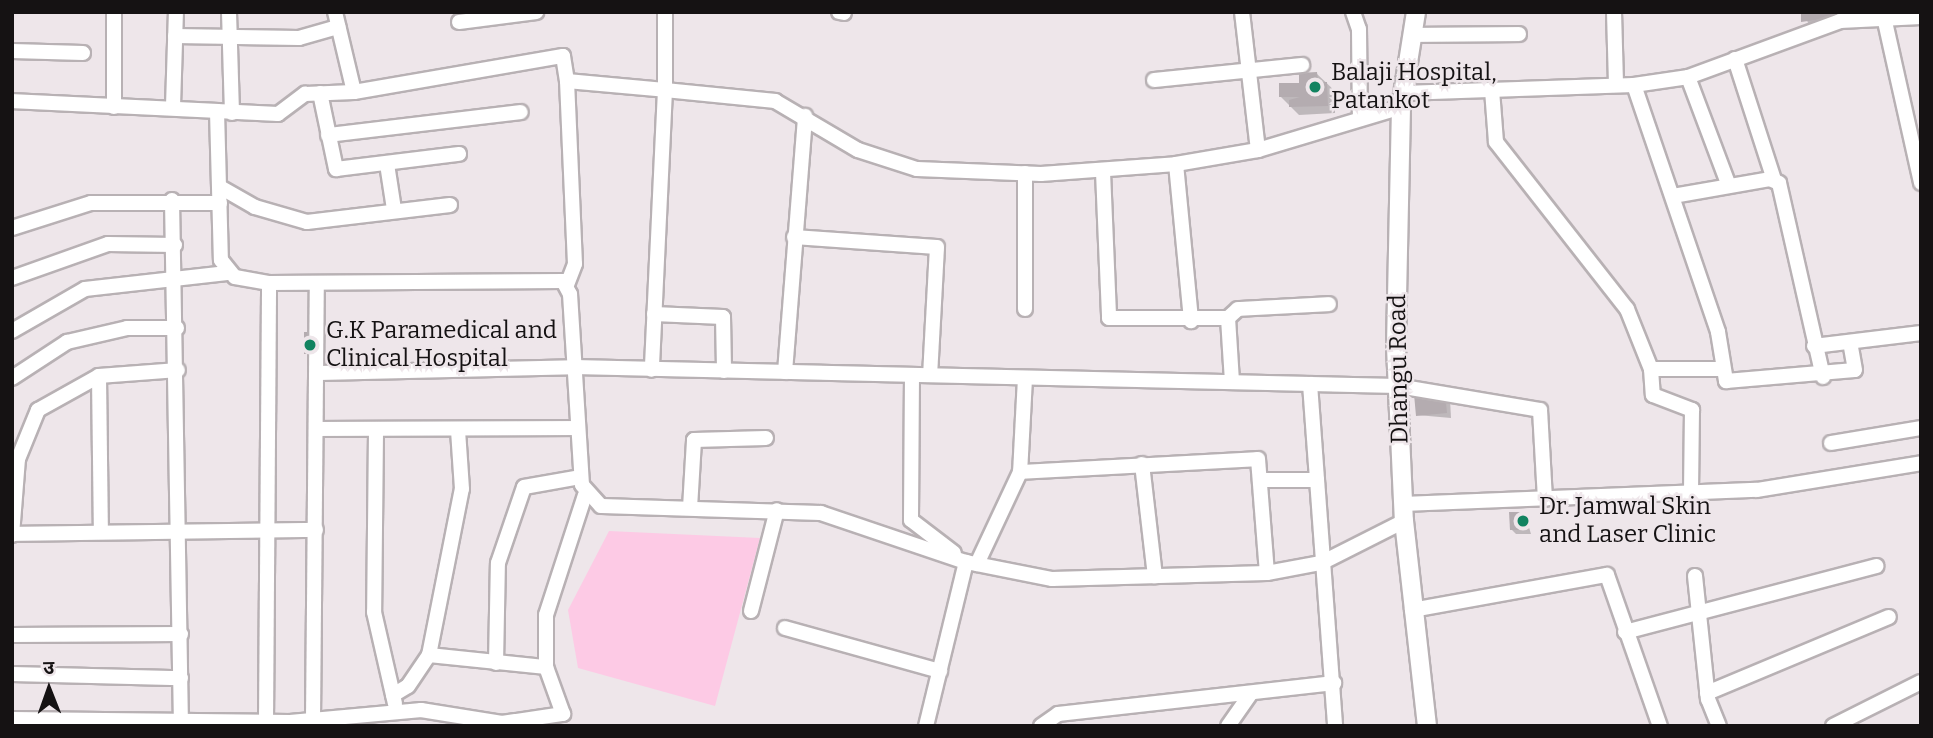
<!DOCTYPE html>
<html>
<head>
<meta charset="utf-8">
<style>
  body { margin:0 }
  #map { position:relative; width:1933px; height:738px; overflow:hidden; background:#eee6ea; font-family:Bitter,"Noto Sans Devanagari",serif }
  div>[style] { position:absolute }
  .green>* { inset:0; background:#fdcae5 }
  .shadow>* { inset:0; background:#0003 }
  .building>* { inset:0; background:#b4acb0 }
  .roads { filter:drop-shadow(2px 0 #b8b1b4) drop-shadow(-2px 0 #b8b1b4) drop-shadow(0 2px #b8b1b4) drop-shadow(0 -2px #b8b1b4) }
  .minor>* { height:14px; margin:-7px; padding:0 7px; transform-origin:7px; border-radius:7px; background:#fff }
  .tertiary>* { height:18px; margin:-9px; padding:0 9px; transform-origin:9px; border-radius:9px; background:#fff }
  .dots>* { width:19px; height:19px; translate:-50% -50%; box-sizing:border-box; border:4px solid #eee6ea; border-radius:50% }
  span { translate:-50% -50%; white-space:nowrap; text-align:center; line-height:1.15; -webkit-text-stroke:5px #eee6ea; paint-order:stroke }
  .poi-label { font-size:24px; color:#151213 }
  .left { translate:0 -50%; text-align:left }
  .street-label { font-size:24px; color:#151213 }
  .frame { position:absolute; inset:0; border:14px solid #151213; pointer-events:none }
  .north { position:absolute; left:14px; top:654px; width:70px; height:70px; -webkit-text-stroke:5px #eee6ea; paint-order:stroke; rotate:359deg; font-size:19px; font-weight:700; line-height:28px; text-align:center; color:#151213 }
  .north::after { content:''; display:block; margin:auto; width:24px; height:32px; background:#151213; clip-path:polygon(50% 0,100% 100%,50% 72%,0 100%) }
</style>
</head>
<body>
<div id="map">
  <div class="green">
    <i style="clip-path:polygon(609px 531px,760px 538px,715px 706px,578px 668px,568px 610px)"></i>
  </div>
  <div class="shadow">
    <i style="clip-path:polygon(1803px 12px,1850px 12px,1845px 24px,1811px 29px)"></i>
    <i style="clip-path:polygon(1317px 74px,1335px 91px,1335px 113px,1299px 115px,1281px 97px)"></i>
    <i style="clip-path:polygon(1450px 399px,1451px 418px,1417px 415px)"></i>
    <i style="clip-path:polygon(1525px 514px,1531px 534px,1516px 534px,1511px 529px)"></i>
  </div>
  <div class="building">
    <i style="clip-path:polygon(1801px 12px,1837px 12px,1837px 17px,1801px 22px)"></i>
    <i style="clip-path:polygon(1317px 72px,1318px 82px,1327px 82px,1328px 106px,1289px 107px,1289px 100px,1300px 97px,1279px 97px,1279px 83px,1299px 83px,1299px 73px)"></i>
    <i style="clip-path:polygon(304px 332px,318px 332px,318px 353px,304px 354px)"></i>
    <i style="clip-path:polygon(1445px 392px,1447px 413px,1416px 416px,1414px 394px)"></i>
    <i style="clip-path:polygon(1509px 512px,1526px 512px,1527px 530px,1510px 530px)"></i>
  </div>
  <div class="roads">
    <div class="minor">
      <i style="left:114px;top:12px;width:95px;rotate:90deg"></i>
      <i style="left:229px;top:12px;width:101px;rotate:88.3deg"></i>
      <i style="left:335px;top:12px;width:82px;rotate:76.6deg"></i>
      <i style="left:354px;top:92px;width:212px;rotate:-9.8deg"></i>
      <i style="left:563px;top:56px;width:25px;rotate:81deg"></i>
      <i style="left:567px;top:81px;width:98px;rotate:5.2deg"></i>
      <i style="left:665px;top:90px;width:280px;rotate:92.7deg"></i>
      <i style="left:665px;top:12px;width:78px;rotate:90deg"></i>
      <i style="left:665px;top:90px;width:111px;rotate:5.7deg"></i>
      <i style="left:775px;top:101px;width:96px;rotate:30.6deg"></i>
      <i style="left:858px;top:150px;width:62px;rotate:17.9deg"></i>
      <i style="left:917px;top:169px;width:124px;rotate:2.3deg"></i>
      <i style="left:1041px;top:174px;width:135px;rotate:-4.2deg"></i>
      <i style="left:1176px;top:164px;width:83px;rotate:-9.7deg"></i>
      <i style="left:1258px;top:150px;width:149px;rotate:-16.7deg"></i>
      <i style="left:839px;top:12px;width:5px;rotate:11deg"></i>
      <i style="left:1242px;top:12px;width:139px;rotate:83.4deg"></i>
      <i style="left:1353px;top:12px;width:18px;rotate:71deg"></i>
      <i style="left:1359px;top:29px;width:90px;rotate:89.4deg"></i>
      <i style="left:1614px;top:12px;width:73px;rotate:88.4deg"></i>
      <i style="left:1884px;top:17px;width:170px;rotate:77.4deg"></i>
      <i style="left:459px;top:22px;width:78px;rotate:-7.4deg"></i>
      <i style="left:1412px;top:35px;width:107px;rotate:-0.5deg"></i>
      <i style="left:175px;top:36px;width:124px;rotate:0.9deg"></i>
      <i style="left:299px;top:38px;width:41px;rotate:-15.8deg"></i>
      <i style="left:12px;top:51px;width:71px;rotate:1.6deg"></i>
      <i style="left:1735px;top:59px;width:127px;rotate:72.1deg"></i>
      <i style="left:1688px;top:77px;width:116px;rotate:69.4deg"></i>
      <i style="left:1154px;top:80px;width:149px;rotate:-5.8deg"></i>
      <i style="left:567px;top:81px;width:183px;rotate:87.5deg"></i>
      <i style="left:575px;top:264px;width:22px;rotate:111deg"></i>
      <i style="left:1634px;top:85px;width:261px;rotate:71.2deg"></i>
      <i style="left:1718px;top:332px;width:50px;rotate:80.7deg"></i>
      <i style="left:1726px;top:381px;width:129px;rotate:-4.9deg"></i>
      <i style="left:1855px;top:370px;width:28px;rotate:-100deg"></i>
      <i style="left:1492px;top:90px;width:52px;rotate:85.6deg"></i>
      <i style="left:1496px;top:142px;width:212px;rotate:51.9deg"></i>
      <i style="left:1627px;top:309px;width:65px;rotate:68.2deg"></i>
      <i style="left:1651px;top:369px;width:26px;rotate:86deg"></i>
      <i style="left:1653px;top:395px;width:42px;rotate:21deg"></i>
      <i style="left:1692px;top:410px;width:83px;rotate:90.7deg"></i>
      <i style="left:320px;top:93px;width:78px;rotate:78.1deg"></i>
      <i style="left:336px;top:169px;width:124px;rotate:-7deg"></i>
      <i style="left:1403px;top:93px;width:231px;rotate:-2deg"></i>
      <i style="left:1634px;top:85px;width:55px;rotate:-8.4deg"></i>
      <i style="left:1688px;top:77px;width:162px;rotate:-20.2deg"></i>
      <i style="left:1840px;top:21px;width:81px;rotate:-2.8deg"></i>
      <i style="left:12px;top:101px;width:205px;rotate:2.8deg"></i>
      <i style="left:217px;top:111px;width:149px;rotate:88.5deg"></i>
      <i style="left:221px;top:260px;width:22px;rotate:51deg"></i>
      <i style="left:235px;top:277px;width:35px;rotate:10deg"></i>
      <i style="left:269px;top:283px;width:294px;rotate:-0.4deg"></i>
      <i style="left:563px;top:281px;width:15px;rotate:62deg"></i>
      <i style="left:570px;top:294px;width:191px;rotate:86.4deg"></i>
      <i style="left:582px;top:485px;width:28px;rotate:48deg"></i>
      <i style="left:601px;top:506px;width:220px;rotate:1.8deg"></i>
      <i style="left:821px;top:513px;width:153px;rotate:18.7deg"></i>
      <i style="left:173px;top:106px;width:94px;rotate:-88.2deg"></i>
      <i style="left:217px;top:111px;width:61px;rotate:2.8deg"></i>
      <i style="left:278px;top:114px;width:34px;rotate:-37deg"></i>
      <i style="left:305px;top:94px;width:49px;rotate:-2.3deg"></i>
      <i style="left:328px;top:135px;width:194px;rotate:-6.8deg"></i>
      <i style="left:387px;top:164px;width:46px;rotate:81.2deg"></i>
      <i style="left:1176px;top:164px;width:158px;rotate:84.5deg"></i>
      <i style="left:1103px;top:172px;width:146px;rotate:87.6deg"></i>
      <i style="left:1109px;top:318px;width:119px"></i>
      <i style="left:1228px;top:318px;width:64px;rotate:86.4deg"></i>
      <i style="left:220px;top:187px;width:40px;rotate:29.7deg"></i>
      <i style="left:255px;top:207px;width:54px;rotate:16.1deg"></i>
      <i style="left:307px;top:222px;width:144px;rotate:-6.8deg"></i>
      <i style="left:1673px;top:196px;width:98px;rotate:-9.9deg"></i>
      <i style="left:1770px;top:179px;width:10px;rotate:24deg"></i>
      <i style="left:1779px;top:183px;width:199px;rotate:77.2deg"></i>
      <i style="left:172px;top:200px;width:526px;rotate:89.02deg"></i>
      <i style="left:12px;top:228px;width:83px;rotate:-17.6deg"></i>
      <i style="left:91px;top:203px;width:129px"></i>
      <i style="left:794px;top:237px;width:143px;rotate:4deg"></i>
      <i style="left:937px;top:247px;width:128px;rotate:93.1deg"></i>
      <i style="left:12px;top:278px;width:102px;rotate:-19.5deg"></i>
      <i style="left:108px;top:244px;width:67px;rotate:0.9deg"></i>
      <i style="left:1025px;top:309px;width:136px;rotate:-90deg"></i>
      <i style="left:654px;top:314px;width:69px;rotate:2.5deg"></i>
      <i style="left:723px;top:317px;width:54px;rotate:88.9deg"></i>
      <i style="left:1228px;top:318px;width:13px;rotate:-42deg"></i>
      <i style="left:1238px;top:309px;width:91px;rotate:-3.1deg"></i>
      <i style="left:12px;top:331px;width:84px;rotate:-29.9deg"></i>
      <i style="left:85px;top:289px;width:143px;rotate:-6.4deg"></i>
      <i style="left:1814px;top:346px;width:108px;rotate:-6.9deg"></i>
      <i style="left:1651px;top:369px;width:71px"></i>
      <i style="left:785px;top:372px;width:257px;rotate:-85.5deg"></i>
      <i style="left:319px;top:373px;width:255px;rotate:-1.3deg"></i>
      <i style="left:574px;top:367px;width:824px;rotate:1.32deg"></i>
      <i style="left:1398px;top:386px;width:144px;rotate:9.6deg"></i>
      <i style="left:1540px;top:410px;width:89px;rotate:86.8deg"></i>
      <i style="left:912px;top:375px;width:145px;rotate:90.4deg"></i>
      <i style="left:911px;top:520px;width:54px;rotate:37.5deg"></i>
      <i style="left:99px;top:376px;width:154px;rotate:89.3deg"></i>
      <i style="left:12px;top:378px;width:66px;rotate:-33.2deg"></i>
      <i style="left:67px;top:342px;width:62px;rotate:-13.1deg"></i>
      <i style="left:127px;top:328px;width:50px"></i>
      <i style="left:1025px;top:378px;width:94px;rotate:93deg"></i>
      <i style="left:1020px;top:472px;width:238px;rotate:-3.1deg"></i>
      <i style="left:1258px;top:459px;width:114px;rotate:85.5deg"></i>
      <i style="left:1310px;top:384px;width:343px;rotate:85.8deg"></i>
      <i style="left:318px;top:429px;width:259px;rotate:-0.2deg"></i>
      <i style="left:376px;top:432px;width:180px;rotate:90.6deg"></i>
      <i style="left:374px;top:612px;width:94px;rotate:77.1deg"></i>
      <i style="left:1831px;top:443px;width:91px;rotate:-9.5deg"></i>
      <i style="left:1142px;top:464px;width:113px;rotate:83.4deg"></i>
      <i style="left:1264px;top:480px;width:53px"></i>
      <i style="left:1403px;top:504px;width:354px;rotate:-2.3deg"></i>
      <i style="left:1757px;top:490px;width:166px;rotate:-9.3deg"></i>
      <i style="left:690px;top:508px;width:68px;rotate:-86.6deg"></i>
      <i style="left:694px;top:440px;width:72px;rotate:-1.6deg"></i>
      <i style="left:12px;top:534px;width:304px;rotate:-0.8deg"></i>
      <i style="left:12px;top:535px;width:76px;rotate:-85.5deg"></i>
      <i style="left:18px;top:459px;width:53px;rotate:-67.8deg"></i>
      <i style="left:38px;top:410px;width:70px;rotate:-29.1deg"></i>
      <i style="left:99px;top:376px;width:79px;rotate:-4.3deg"></i>
      <i style="left:977px;top:564px;width:102px;rotate:-64.9deg"></i>
      <i style="left:1695px;top:576px;width:124px;rotate:84deg"></i>
      <i style="left:1708px;top:699px;width:29px;rotate:68deg"></i>
      <i style="left:1412px;top:610px;width:198px;rotate:-10.2deg"></i>
      <i style="left:1607px;top:575px;width:160px;rotate:70.7deg"></i>
      <i style="left:751px;top:611px;width:104px;rotate:-75.6deg"></i>
      <i style="left:785px;top:628px;width:161px;rotate:15.5deg"></i>
      <i style="left:1625px;top:632px;width:260px;rotate:-14.7deg"></i>
      <i style="left:12px;top:635px;width:169px;rotate:-0.3deg"></i>
      <i style="left:429px;top:655px;width:118px;rotate:5.9deg"></i>
      <i style="left:496px;top:663px;width:100px;rotate:-88.9deg"></i>
      <i style="left:498px;top:563px;width:80px;rotate:-71.1deg"></i>
      <i style="left:524px;top:487px;width:58px;rotate:-10deg"></i>
      <i style="left:12px;top:674px;width:169px;rotate:1.4deg"></i>
      <i style="left:1707px;top:693px;width:197px;rotate:-22.7deg"></i>
      <i style="left:393px;top:695px;width:17px;rotate:-31deg"></i>
      <i style="left:408px;top:686px;width:37px;rotate:-56deg"></i>
      <i style="left:429px;top:655px;width:169px;rotate:-78.8deg"></i>
      <i style="left:462px;top:489px;width:59px;rotate:-93.9deg"></i>
      <i style="left:12px;top:719px;width:278px;rotate:0.6deg"></i>
      <i style="left:290px;top:722px;width:132px;rotate:-5.2deg"></i>
      <i style="left:421px;top:710px;width:82px;rotate:9.1deg"></i>
      <i style="left:502px;top:723px;width:62px;rotate:-8.4deg"></i>
      <i style="left:563px;top:714px;width:50px;rotate:-109.9deg"></i>
      <i style="left:546px;top:667px;width:52px;rotate:-90deg"></i>
      <i style="left:546px;top:615px;width:126px;rotate:-72deg"></i>
      <i style="left:313px;top:720px;width:437px;rotate:-89.5deg"></i>
      <i style="left:266px;top:722px;width:439px;rotate:-89.6deg"></i>
      <i style="left:926px;top:726px;width:169px;rotate:-76.3deg"></i>
      <i style="left:966px;top:562px;width:88px;rotate:11.2deg"></i>
      <i style="left:1052px;top:579px;width:215px;rotate:-1.6deg"></i>
      <i style="left:1267px;top:573px;width:55px;rotate:-10.5deg"></i>
      <i style="left:1321px;top:563px;width:93px;rotate:-26.8deg"></i>
      <i style="left:1041px;top:726px;width:21px;rotate:-35deg"></i>
      <i style="left:1058px;top:714px;width:278px;rotate:-6.4deg"></i>
      <i style="left:1228px;top:726px;width:40px;rotate:-55.1deg"></i>
      <i style="left:1833px;top:726px;width:98px;rotate:-26.6deg"></i>
    </div>
    <div class="tertiary">
      <i style="left:1416px;top:12px;width:96px;rotate:99deg"></i>
      <i style="left:1401px;top:107px;width:240px;rotate:91.2deg"></i>
      <i style="left:1396px;top:347px;width:174px;rotate:87.4deg"></i>
      <i style="left:1404px;top:521px;width:206px;rotate:83.6deg"></i>
    </div>
  </div>
  <div class="dots">
    <i style="left:1315px;top:87px;background:#128360"></i>
    <i style="left:310px;top:345px;background:#128360"></i>
    <i style="left:1523px;top:521px;background:#128360"></i>
  </div>
  <div class="poi-label">
    <span class="left" style="left:1331px;top:87px">Balaji Hospital,<br>Patankot</span>
    <span class="left" style="left:326px;top:345px">G.K Paramedical and<br>Clinical Hospital</span>
    <span class="left" style="left:1539px;top:521px">Dr. Jamwal Skin<br>and Laser Clinic</span>
  </div>
  <div class="street-label">
    <span style="left:1399px;top:369px;rotate:-91deg">Dhangu Road</span>
  </div>
  <div class="frame"></div>
  <div class="north">उ</div>
</div>
</body>
</html>
